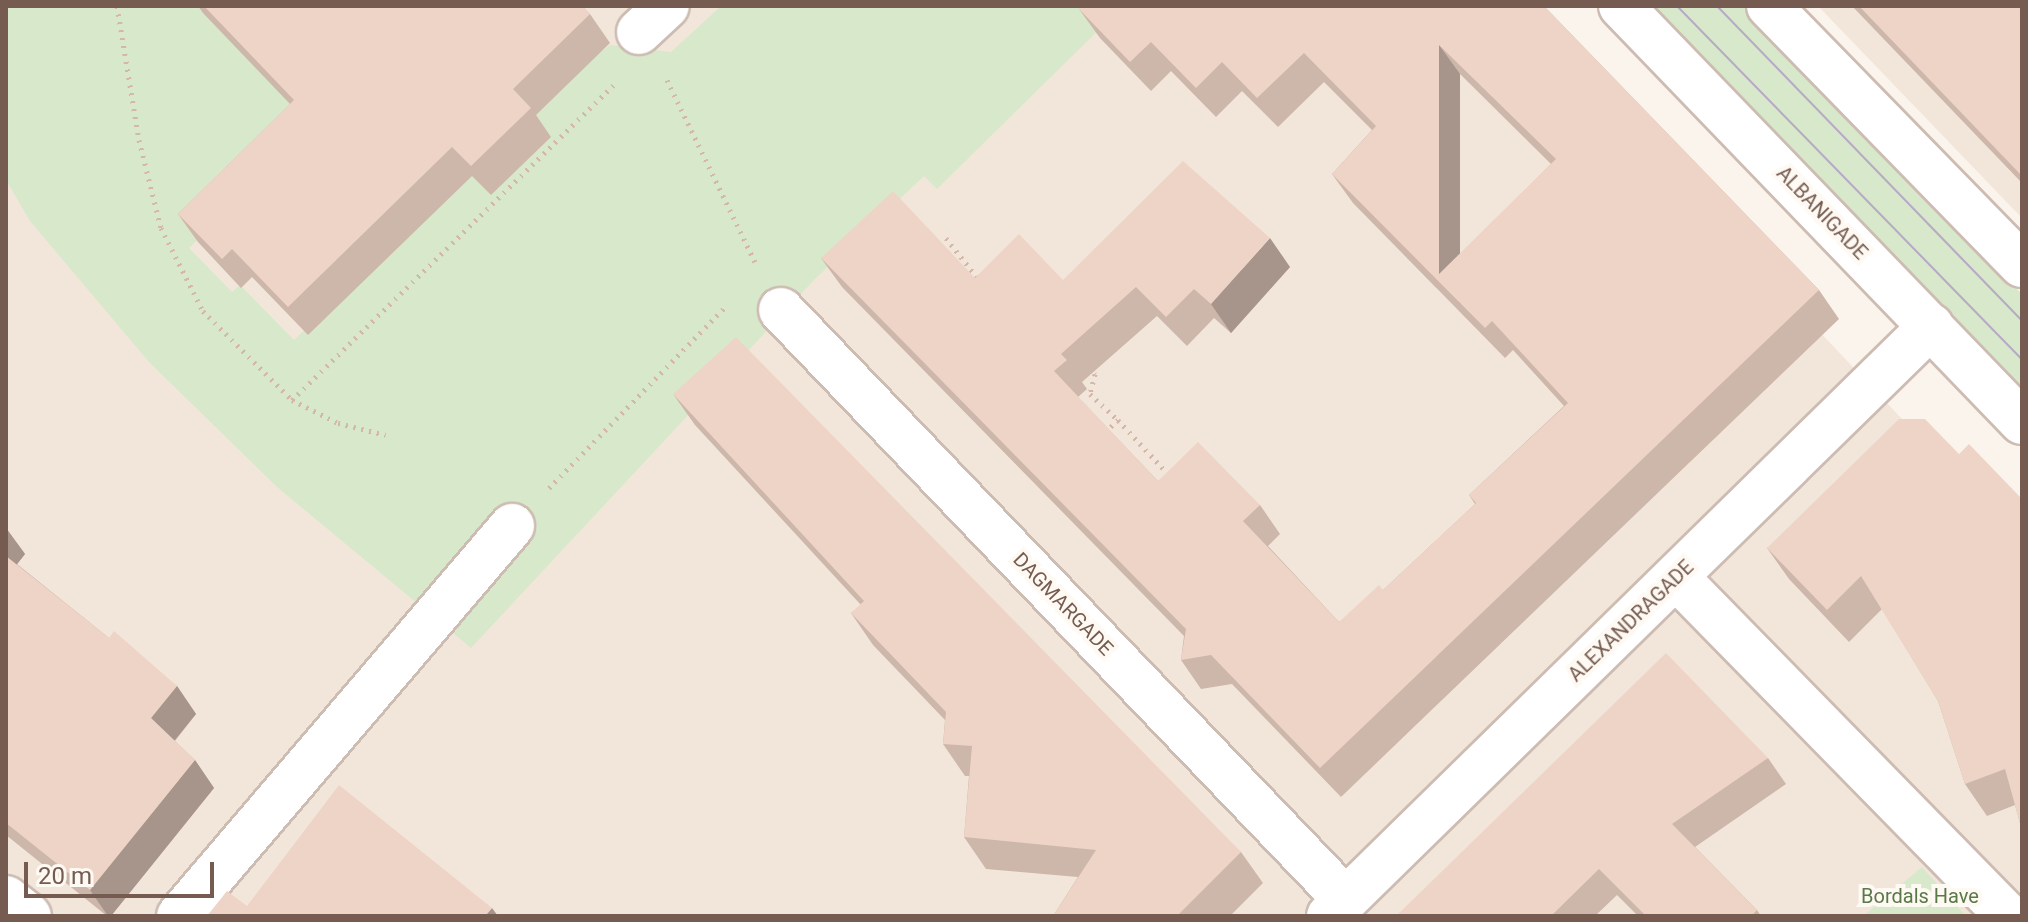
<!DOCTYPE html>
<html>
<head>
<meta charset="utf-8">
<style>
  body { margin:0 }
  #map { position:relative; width:2028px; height:922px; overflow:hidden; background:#fbf4ec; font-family:Roboto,sans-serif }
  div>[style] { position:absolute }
  .residential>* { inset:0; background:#f2e6db }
  .green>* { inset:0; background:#d8e8cb }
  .path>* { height:5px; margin-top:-2.5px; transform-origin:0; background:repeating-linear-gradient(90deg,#d4b7a8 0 2px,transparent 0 8px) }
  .roads { filter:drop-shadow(2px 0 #cdbcb2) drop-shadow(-2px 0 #cdbcb2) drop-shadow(0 2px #cdbcb2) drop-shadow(0 -2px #cdbcb2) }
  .minor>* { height:44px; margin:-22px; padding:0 22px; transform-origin:22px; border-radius:22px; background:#fff }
  .tram>* { height:2px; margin:-1px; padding:0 1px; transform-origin:1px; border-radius:1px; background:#b7aac5 }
  .wall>* { inset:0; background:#cdb6aa }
  .shaded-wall>* { inset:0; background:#a7948b }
  .building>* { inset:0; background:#eed4c6 }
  span { translate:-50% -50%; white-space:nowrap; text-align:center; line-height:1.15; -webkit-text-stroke:8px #fef9f2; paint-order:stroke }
  .street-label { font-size:20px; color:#755b50 }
  .park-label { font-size:20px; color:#5a7949 }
  .frame { position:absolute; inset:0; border:8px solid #755b50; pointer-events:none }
  .scale { position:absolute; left:24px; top:862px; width:190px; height:36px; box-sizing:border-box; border:4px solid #755b50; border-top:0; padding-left:10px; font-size:24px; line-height:28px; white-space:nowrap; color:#755b50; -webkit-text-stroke:6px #fef9f2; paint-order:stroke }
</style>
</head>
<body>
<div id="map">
  <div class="residential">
    <i style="clip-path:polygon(6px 6px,1512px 6px,2022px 546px,2022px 916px,1966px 916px,1922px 868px,1863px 916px,6px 916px)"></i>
    <i style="clip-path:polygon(1818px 6px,2022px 6px,2022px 218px)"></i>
  </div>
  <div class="green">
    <i style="clip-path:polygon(6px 6px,212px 6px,321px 120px,189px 248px,232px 292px,240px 285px,294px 340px,575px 71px,610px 45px,671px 52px,721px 6px,1123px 6px,937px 189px,924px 176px,815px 279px,471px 648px,277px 487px,149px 362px,30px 221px,6px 180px)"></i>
    <i style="clip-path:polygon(1647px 6px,1743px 6px,2022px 294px,2022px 393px)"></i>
    <i style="clip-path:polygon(1922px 867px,1966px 916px,1863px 916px)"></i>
  </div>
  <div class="path">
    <i style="left:117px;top:6px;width:136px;rotate:80.7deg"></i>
    <i style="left:139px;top:140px;width:91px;rotate:76deg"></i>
    <i style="left:161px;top:228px;width:93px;rotate:63.2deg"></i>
    <i style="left:203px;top:311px;width:126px;rotate:45deg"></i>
    <i style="left:292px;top:400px;width:51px;rotate:26.6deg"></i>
    <i style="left:338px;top:423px;width:49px;rotate:14deg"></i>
    <i style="left:667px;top:80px;width:202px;rotate:64.2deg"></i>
    <i style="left:946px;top:238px;width:55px;rotate:51.7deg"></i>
    <i style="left:1088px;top:369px;width:9px;rotate:36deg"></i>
    <i style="left:1095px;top:374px;width:21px;rotate:104deg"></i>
    <i style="left:1090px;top:394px;width:38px;rotate:43deg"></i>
    <i style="left:292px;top:400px;width:455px;rotate:-44.4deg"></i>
    <i style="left:1105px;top:432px;width:18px;rotate:-43deg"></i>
    <i style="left:1118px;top:420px;width:76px;rotate:47.1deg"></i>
    <i style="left:549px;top:488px;width:254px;rotate:-45.8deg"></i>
  </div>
  <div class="roads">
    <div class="minor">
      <i style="left:1621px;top:6px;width:578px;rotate:46.05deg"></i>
      <i style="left:1769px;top:6px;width:362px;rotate:45.7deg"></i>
      <i style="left:639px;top:32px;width:38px;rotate:-43deg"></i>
      <i style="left:781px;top:310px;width:815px;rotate:46.24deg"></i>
      <i style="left:1676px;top:577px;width:474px;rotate:45.6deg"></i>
      <i style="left:6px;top:898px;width:29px;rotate:38deg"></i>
      <i style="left:179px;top:916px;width:513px;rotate:-49.51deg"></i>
      <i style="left:1329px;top:916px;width:843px;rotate:-44.42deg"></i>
    </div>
  </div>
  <div class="tram">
    <i style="left:1677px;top:6px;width:494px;rotate:45.7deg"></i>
    <i style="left:1717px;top:6px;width:438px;rotate:45.9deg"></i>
  </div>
  <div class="wall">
    <i style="clip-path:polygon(198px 6px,582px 6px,590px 14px,610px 43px,536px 115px,551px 137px,491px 195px,472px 176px,308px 335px,252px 277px,241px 288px,198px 242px,178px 214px,290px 104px,203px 13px)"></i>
    <i style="clip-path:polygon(evenodd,1544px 6px,1819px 290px,1839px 319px,1341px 797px,1232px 684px,1201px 689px,1181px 660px,1184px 636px,842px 287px,821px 258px,975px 278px,1063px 280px,1290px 267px,1231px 333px,1214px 318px,1187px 346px,1157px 316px,1082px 382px,1087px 389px,1078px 397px,1158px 481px,1260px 505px,1280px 534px,1268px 546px,1339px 622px,1383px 590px,1475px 504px,1469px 495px,1564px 406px,1513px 350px,1505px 358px,1353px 203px,1332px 174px,1372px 130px,1324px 82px,1278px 127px,1242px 91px,1216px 117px,1171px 71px,1151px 91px,1100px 38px,1079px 9px,1544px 6px,1460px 74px,1551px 164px,1460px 254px,1460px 74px)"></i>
    <i style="clip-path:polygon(1852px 6px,2022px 6px,2022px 183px)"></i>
    <i style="clip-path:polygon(673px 394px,1241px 852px,1263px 883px,1230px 916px,1053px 916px,1078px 877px,986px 869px,964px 837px,969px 776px,965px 776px,943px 744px,945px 720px,873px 645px,851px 613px,861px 605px,695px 425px)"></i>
    <i style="clip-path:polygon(1959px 454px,2022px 499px,2022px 826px,2020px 823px,2015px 805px,1987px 816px,1965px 784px,1938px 701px,1882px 609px,1849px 642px,1789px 579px,1767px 548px)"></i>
    <i style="clip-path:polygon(6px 528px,25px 554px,17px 564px,109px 638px,177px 686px,196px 714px,175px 741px,195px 760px,214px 788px,111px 916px,107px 916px,6px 835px)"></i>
    <i style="clip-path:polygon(1768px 758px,1786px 784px,1695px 847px,1757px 910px,1761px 916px,1638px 916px,1617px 895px,1595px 916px,1396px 916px)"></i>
  </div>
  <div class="shaded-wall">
    <i style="clip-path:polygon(1439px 45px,1460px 74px,1460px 303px,1439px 274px)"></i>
    <i style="clip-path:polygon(1270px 238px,1290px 267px,1231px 333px,1211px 304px)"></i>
    <i style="clip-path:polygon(6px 528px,25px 554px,11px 572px,6px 565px)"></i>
    <i style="clip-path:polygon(177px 686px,196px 714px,170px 746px,151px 718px)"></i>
    <i style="clip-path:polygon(195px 760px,214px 788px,111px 916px,108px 916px,90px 890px)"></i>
    <i style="clip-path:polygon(492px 908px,498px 916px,485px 916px)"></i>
  </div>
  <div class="building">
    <i style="clip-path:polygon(204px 6px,582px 6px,590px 14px,513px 89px,531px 108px,471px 166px,452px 147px,288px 307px,232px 249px,222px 259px,178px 214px,294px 100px)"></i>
    <i style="clip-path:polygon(evenodd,1082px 6px,1544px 6px,1819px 290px,1320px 768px,1211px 655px,1181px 660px,1186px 629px,821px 258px,893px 191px,975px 278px,1019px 234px,1063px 280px,1183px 161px,1270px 238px,1211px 304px,1194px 289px,1166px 317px,1136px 287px,1061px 354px,1067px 360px,1054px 371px,1158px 481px,1198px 442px,1260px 505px,1243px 521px,1339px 622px,1379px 585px,1383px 590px,1476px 503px,1469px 495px,1568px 403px,1492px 321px,1485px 328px,1332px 174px,1376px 126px,1304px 53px,1257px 98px,1222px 62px,1196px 88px,1151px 42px,1130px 62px,1079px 9px,1082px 6px,1439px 45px,1556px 159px,1439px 274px,1439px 45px)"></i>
    <i style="clip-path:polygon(1859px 6px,2022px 6px,2022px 176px)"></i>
    <i style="clip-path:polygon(736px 337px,1241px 852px,1177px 916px,1053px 916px,1096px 850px,964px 837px,972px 746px,943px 744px,946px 712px,851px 613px,864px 601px,673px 394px)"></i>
    <i style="clip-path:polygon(1899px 419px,1925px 419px,1959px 454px,1969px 444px,2022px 499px,2022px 823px,2020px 823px,2005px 769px,1965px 784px,1938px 701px,1861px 576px,1827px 610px,1767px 548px)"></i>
    <i style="clip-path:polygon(6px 556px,109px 638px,114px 631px,177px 686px,151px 718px,195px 760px,90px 890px,6px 823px)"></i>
    <i style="clip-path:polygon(1666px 653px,1768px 758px,1672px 824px,1757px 910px,1751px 916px,1646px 916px,1599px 869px,1551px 916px,1396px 916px)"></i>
    <i style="clip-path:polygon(339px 785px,492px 908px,485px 916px,207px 916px,227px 891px,247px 906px)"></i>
  </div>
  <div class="street-label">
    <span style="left:1822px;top:213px;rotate:46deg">ALBANIGADE</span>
    <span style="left:1063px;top:604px;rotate:46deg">DAGMARGADE</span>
    <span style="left:1631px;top:621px;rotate:-44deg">ALEXANDRAGADE</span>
  </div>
  <div class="park-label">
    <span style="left:1920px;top:896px">Bordals Have</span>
  </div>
  <div class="frame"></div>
  <div class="scale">20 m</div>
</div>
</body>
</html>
